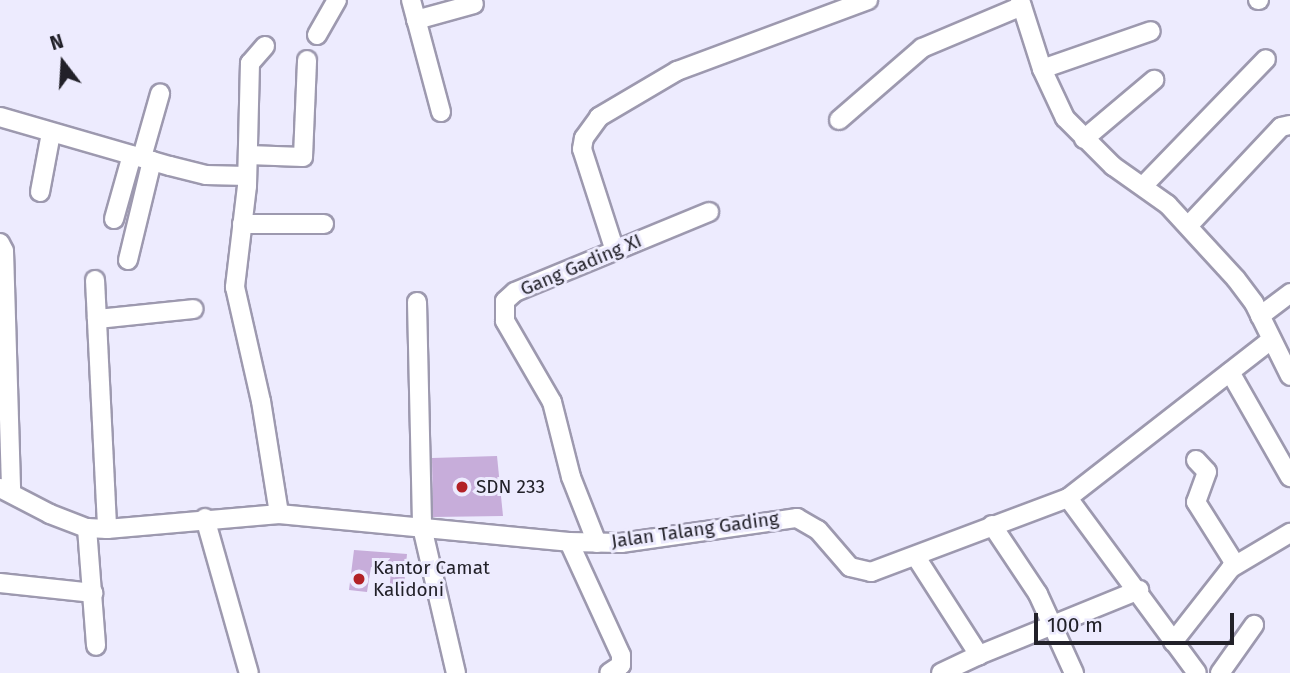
<!DOCTYPE html>
<html>
<head>
<meta charset="utf-8">
<style>
  body { margin:0 }
  #map { position:relative; width:1290px; height:673px; overflow:hidden; background:#edebfe; font-family:"Fira Sans",sans-serif }
  div>[style] { position:absolute }
  .building>* { inset:0; background:#c7adda }
  .roads { filter:drop-shadow(2px 0 #9d99af) drop-shadow(-2px 0 #9d99af) drop-shadow(0 2px #9d99af) drop-shadow(0 -2px #9d99af) }
  .minor>* { height:18px; margin:-9px; padding:0 9px; transform-origin:9px; border-radius:9px; background:#fff }
  .dots>* { width:19px; height:19px; translate:-50% -50%; box-sizing:border-box; border:4px solid #edebfe; border-radius:50% }
  span { translate:-50% -50%; white-space:nowrap; text-align:center; line-height:1.15; -webkit-text-stroke:6px #edebfe; paint-order:stroke }
  .street-label { font-size:19px; color:#222129 }
  .poi-label { font-size:19px; color:#222129 }
  .left { translate:0 -50%; text-align:left }
  .north { position:absolute; left:28px; top:28px; width:70px; height:70px; -webkit-text-stroke:5px #edebfe; paint-order:stroke; rotate:343deg; font-size:19px; font-weight:700; line-height:28px; text-align:center; color:#222129 }
  .north::after { content:''; display:block; margin:auto; width:24px; height:32px; background:#222129; clip-path:polygon(50% 0,100% 100%,50% 72%,0 100%) }
  .scale { position:absolute; left:1034px; top:613px; width:200px; height:32px; box-sizing:border-box; border:4px solid #222129; border-top:0; padding-left:9px; font-size:21px; line-height:24px; white-space:nowrap; color:#222129; -webkit-text-stroke:5px #edebfe; paint-order:stroke }
</style>
</head>
<body>
<div id="map">
  <div class="building">
    <i style="clip-path:polygon(497px 456px,503px 516px,433px 517px,432px 458px)"></i>
    <i style="clip-path:polygon(354px 550px,407px 554px,403px 596px,389px 595px,391px 569px,371px 567px,367px 592px,349px 590px)"></i>
  </div>
  <div class="roads">
    <div class="minor">
      <i style="left:411px;top:0;width:116px;rotate:75deg"></i>
      <i style="left:1020px;top:0;width:72px;rotate:72.3deg"></i>
      <i style="left:1042px;top:69px;width:54px;rotate:64.9deg"></i>
      <i style="left:1065px;top:118px;width:68px;rotate:45deg"></i>
      <i style="left:1113px;top:166px;width:67px;rotate:35.3deg"></i>
      <i style="left:1168px;top:205px;width:100px;rotate:47.4deg"></i>
      <i style="left:1236px;top:279px;width:30px;rotate:53deg"></i>
      <i style="left:1254px;top:303px;width:81px;rotate:63.7deg"></i>
      <i style="left:1258px;top:0;width:1px"></i>
      <i style="left:416px;top:20px;width:60px;rotate:-15.4deg"></i>
      <i style="left:317px;top:35px;width:40px;rotate:-60.3deg"></i>
      <i style="left:265px;top:46px;width:23px;rotate:131deg"></i>
      <i style="left:250px;top:63px;width:123px;rotate:91.4deg"></i>
      <i style="left:247px;top:186px;width:102px;rotate:96.8deg"></i>
      <i style="left:235px;top:287px;width:117px;rotate:77.2deg"></i>
      <i style="left:261px;top:401px;width:114px;rotate:80.9deg"></i>
      <i style="left:1042px;top:69px;width:115px;rotate:-19.2deg"></i>
      <i style="left:0;top:117px;width:177px;rotate:16.1deg"></i>
      <i style="left:170px;top:166px;width:37px;rotate:14deg"></i>
      <i style="left:206px;top:175px;width:41px;rotate:1.4deg"></i>
      <i style="left:839px;top:120px;width:110px;rotate:-40.9deg"></i>
      <i style="left:922px;top:48px;width:108px;rotate:-22.8deg"></i>
      <i style="left:1084px;top:139px;width:92px;rotate:-40.1deg"></i>
      <i style="left:248px;top:155px;width:55px;rotate:2.1deg"></i>
      <i style="left:303px;top:157px;width:97px;rotate:-87.6deg"></i>
      <i style="left:142px;top:157px;width:66px;rotate:-74.1deg"></i>
      <i style="left:1144px;top:185px;width:175px;rotate:-45.9deg"></i>
      <i style="left:40px;top:192px;width:60px;rotate:-79.4deg"></i>
      <i style="left:114px;top:219px;width:66px;rotate:-74.3deg"></i>
      <i style="left:242px;top:224px;width:82px"></i>
      <i style="left:1189px;top:225px;width:134px;rotate:-46.8deg"></i>
      <i style="left:1281px;top:127px;width:9px;rotate:-13deg"></i>
      <i style="left:0;top:243px;width:9px;rotate:63deg"></i>
      <i style="left:4px;top:251px;width:240px;rotate:88.3deg"></i>
      <i style="left:615px;top:251px;width:107px;rotate:-107.9deg"></i>
      <i style="left:582px;top:149px;width:11px;rotate:-80deg"></i>
      <i style="left:584px;top:138px;width:26px;rotate:-54deg"></i>
      <i style="left:599px;top:117px;width:91px;rotate:-30.5deg"></i>
      <i style="left:677px;top:71px;width:204px;rotate:-20.4deg"></i>
      <i style="left:128px;top:260px;width:102px;rotate:-76.4deg"></i>
      <i style="left:95px;top:280px;width:249px;rotate:87.2deg"></i>
      <i style="left:417px;top:302px;width:225px;rotate:88.7deg"></i>
      <i style="left:422px;top:527px;width:150px;rotate:76.9deg"></i>
      <i style="left:1260px;top:316px;width:38px;rotate:-37deg"></i>
      <i style="left:97px;top:319px;width:97px;rotate:-5.9deg"></i>
      <i style="left:1230px;top:372px;width:121px;rotate:60.3deg"></i>
      <i style="left:1196px;top:460px;width:16px;rotate:47deg"></i>
      <i style="left:1207px;top:472px;width:32px;rotate:110deg"></i>
      <i style="left:1196px;top:502px;width:73px;rotate:57.8deg"></i>
      <i style="left:0;top:488px;width:56px;rotate:27.5deg"></i>
      <i style="left:50px;top:514px;width:40px;rotate:21deg"></i>
      <i style="left:87px;top:528px;width:20px;rotate:3deg"></i>
      <i style="left:107px;top:529px;width:173px;rotate:-5deg"></i>
      <i style="left:279px;top:514px;width:291px;rotate:5.5deg"></i>
      <i style="left:569px;top:542px;width:52px;rotate:1.1deg"></i>
      <i style="left:621px;top:543px;width:178px;rotate:-8.1deg"></i>
      <i style="left:797px;top:518px;width:24px;rotate:30deg"></i>
      <i style="left:818px;top:530px;width:49px;rotate:49.1deg"></i>
      <i style="left:850px;top:567px;width:22px;rotate:13deg"></i>
      <i style="left:871px;top:572px;width:210px;rotate:-20.6deg"></i>
      <i style="left:1068px;top:498px;width:257px;rotate:-37.9deg"></i>
      <i style="left:1068px;top:498px;width:217px;rotate:53.6deg"></i>
      <i style="left:205px;top:518px;width:161px;rotate:74.2deg"></i>
      <i style="left:992px;top:525px;width:83px;rotate:56.3deg"></i>
      <i style="left:1038px;top:594px;width:87px;rotate:65.5deg"></i>
      <i style="left:87px;top:528px;width:118px;rotate:85.6deg"></i>
      <i style="left:569px;top:542px;width:124px;rotate:65.3deg"></i>
      <i style="left:621px;top:655px;width:10px;rotate:90deg"></i>
      <i style="left:621px;top:665px;width:14px;rotate:146deg"></i>
      <i style="left:597px;top:543px;width:71px;rotate:-111.5deg"></i>
      <i style="left:571px;top:477px;width:77px;rotate:-104.2deg"></i>
      <i style="left:552px;top:402px;width:94px;rotate:-120.1deg"></i>
      <i style="left:505px;top:321px;width:20px;rotate:-90deg"></i>
      <i style="left:505px;top:301px;width:13px;rotate:-42deg"></i>
      <i style="left:515px;top:292px;width:210px;rotate:-22.4deg"></i>
      <i style="left:916px;top:557px;width:117px;rotate:57.3deg"></i>
      <i style="left:979px;top:655px;width:42px;rotate:154.7deg"></i>
      <i style="left:0;top:583px;width:94px;rotate:6.1deg"></i>
      <i style="left:1173px;top:642px;width:94px;rotate:-51.9deg"></i>
      <i style="left:1231px;top:568px;width:69px;rotate:-30.7deg"></i>
      <i style="left:979px;top:655px;width:173px;rotate:-22.1deg"></i>
      <i style="left:1220px;top:673px;width:59px;rotate:-54.7deg"></i>
    </div>
  </div>
  <div class="dots">
    <i style="left:462px;top:487px;background:#b22126"></i>
    <i style="left:359px;top:579px;background:#b22126"></i>
  </div>
  <div class="street-label">
    <span style="left:581px;top:265px;rotate:-23deg">Gang Gading XI</span>
    <span style="left:695px;top:530px;rotate:-8deg">Jalan Talang Gading</span>
  </div>
  <div class="poi-label">
    <span class="left" style="left:476px;top:487px">SDN 233</span>
    <span class="left" style="left:373px;top:579px">Kantor Camat<br>Kalidoni</span>
  </div>
  <div class="north">N</div>
  <div class="scale">100 m</div>
</div>
</body>
</html>
